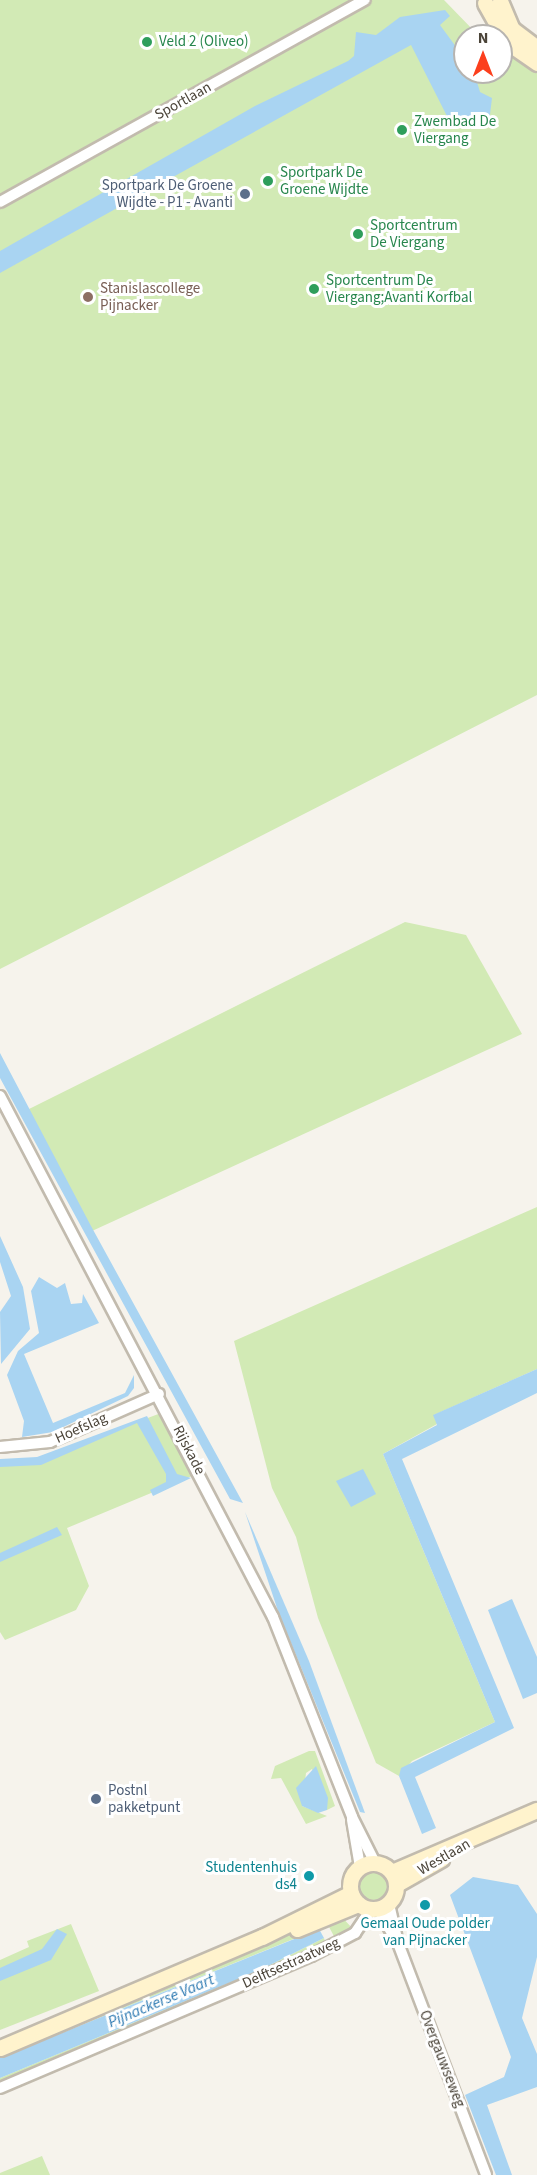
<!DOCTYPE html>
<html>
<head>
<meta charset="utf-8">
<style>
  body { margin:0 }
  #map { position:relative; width:537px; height:2175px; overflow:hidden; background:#f6f3ec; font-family:"Source Sans 3",sans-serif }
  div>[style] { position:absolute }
  .green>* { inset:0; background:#d2eab5 }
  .round { border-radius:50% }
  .water>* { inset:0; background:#a9d4f2 }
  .roads { filter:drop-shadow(2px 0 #c2bbae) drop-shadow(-2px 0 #c2bbae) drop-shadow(0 2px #c2bbae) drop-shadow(0 -2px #c2bbae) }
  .minor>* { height:10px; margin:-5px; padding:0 5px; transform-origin:5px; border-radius:5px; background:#fff }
  .secondary>* { height:15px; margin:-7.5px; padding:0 7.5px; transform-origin:7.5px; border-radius:7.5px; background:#fff3cd }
  .secondary>.ring { margin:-7.5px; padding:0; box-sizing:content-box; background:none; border:15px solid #fff3cd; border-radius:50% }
  .dots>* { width:16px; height:16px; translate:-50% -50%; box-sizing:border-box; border:3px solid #fff; border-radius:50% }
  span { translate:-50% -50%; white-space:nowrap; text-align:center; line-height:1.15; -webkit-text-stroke:6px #fff; paint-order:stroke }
  .leisure-label { font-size:15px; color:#27864d }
  .left { translate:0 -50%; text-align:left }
  .street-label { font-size:15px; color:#4b4439 }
  .service-label { font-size:15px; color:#4e5e75 }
  .right { translate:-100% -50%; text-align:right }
  .education-label { font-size:15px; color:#785e54 }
  .culture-label { font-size:15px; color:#0d838f }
  .water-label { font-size:16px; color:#2e7ab2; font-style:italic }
  .north { position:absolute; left:453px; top:24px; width:60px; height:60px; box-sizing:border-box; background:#fff; border:2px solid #b7b4b0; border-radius:50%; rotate:0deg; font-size:16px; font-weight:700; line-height:24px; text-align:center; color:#4b4439 }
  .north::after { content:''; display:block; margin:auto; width:21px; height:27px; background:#fc3f1d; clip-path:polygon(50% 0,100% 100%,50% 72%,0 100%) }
</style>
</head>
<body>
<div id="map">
  <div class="green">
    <i style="clip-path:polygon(0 0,444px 0,477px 34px,495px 36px,465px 36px,465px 72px,501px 72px,501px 43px,537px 71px,537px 695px,0 969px)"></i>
    <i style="clip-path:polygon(405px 922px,466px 935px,522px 1034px,92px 1231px,25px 1111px)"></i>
    <i style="clip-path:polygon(537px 1207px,537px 1369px,434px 1415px,437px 1424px,383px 1454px,495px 1722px,412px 1761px,399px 1776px,376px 1763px,318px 1618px,296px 1537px,272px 1488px,234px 1341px)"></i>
    <i style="clip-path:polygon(161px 1413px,192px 1476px,67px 1528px,89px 1586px,76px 1610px,5px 1640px,0 1632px,0 1461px,39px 1459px)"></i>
    <i style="clip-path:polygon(309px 1751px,315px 1751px,335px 1806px,327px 1810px,312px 1769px,306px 1773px,302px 1806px,327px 1816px,306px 1824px,281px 1778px,271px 1779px,275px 1766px)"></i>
    <i class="round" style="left:359px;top:1872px;width:28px;height:28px"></i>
    <i style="clip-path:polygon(340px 1915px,352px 1928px,336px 1940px,328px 1925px,0 2058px,260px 1944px)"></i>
    <i style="clip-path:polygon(71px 1924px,99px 1991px,0 2030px,0 1960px,29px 1947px,27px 1941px)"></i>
    <i style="clip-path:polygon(324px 1938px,326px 1944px,0 2082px,0 2078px,258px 1971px)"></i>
    <i style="clip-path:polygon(42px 2156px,50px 2175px,0 2175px,0 2173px)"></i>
  </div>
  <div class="water">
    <i style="clip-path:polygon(445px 10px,450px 16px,440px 25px,465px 59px,465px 72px,474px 72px,480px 92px,492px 98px,489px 123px,473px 118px,452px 126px,411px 45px,0 273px,0 251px,255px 106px,348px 61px,354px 56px,356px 32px,376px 35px,400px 17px)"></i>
    <i style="clip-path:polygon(0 1053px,91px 1226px,243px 1503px,230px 1499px,0 1078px)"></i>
    <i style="clip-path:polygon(0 1236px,23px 1287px,30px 1329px,1px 1364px,0 1312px,11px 1296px,0 1262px)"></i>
    <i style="clip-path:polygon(39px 1277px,57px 1288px,65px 1283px,71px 1304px,82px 1303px,83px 1294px,99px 1323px,24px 1354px,53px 1423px,125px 1393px,134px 1375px,134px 1388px,128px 1396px,53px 1432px,22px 1437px,24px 1421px,7px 1375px,18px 1351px,39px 1333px,31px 1291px)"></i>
    <i style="clip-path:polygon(537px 1369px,537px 1393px,402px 1459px,514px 1728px,415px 1777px,436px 1828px,422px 1834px,399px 1776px,401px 1768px,495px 1722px,383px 1454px,437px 1425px,433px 1415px)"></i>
    <i style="clip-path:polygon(147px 1416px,177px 1474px,191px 1478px,153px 1496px,150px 1490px,166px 1482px,166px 1474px,137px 1423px,41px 1465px,0 1467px,0 1459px,37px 1457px)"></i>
    <i style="clip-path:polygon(363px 1469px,376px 1494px,351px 1507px,336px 1481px)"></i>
    <i style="clip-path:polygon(245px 1512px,309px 1661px,365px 1813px,360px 1812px,278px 1611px)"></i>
    <i style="clip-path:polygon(57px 1527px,62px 1535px,0 1562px,0 1553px)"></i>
    <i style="clip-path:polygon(512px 1599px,537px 1657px,537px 1693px,523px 1699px,488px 1610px)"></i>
    <i style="clip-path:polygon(316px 1766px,328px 1798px,327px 1810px,318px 1813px,302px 1806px,296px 1788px)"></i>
    <i style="clip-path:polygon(473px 1877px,518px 1885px,537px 1914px,537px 1957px,522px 2018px,537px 2054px,537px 2087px,487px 2105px,512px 2175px,496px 2175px,465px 2095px,504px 2077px,511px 2057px,450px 1895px)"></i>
    <i style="clip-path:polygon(57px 1929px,67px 1934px,51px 1960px,0 1981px,0 1968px,42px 1949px)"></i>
    <i style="clip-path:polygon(319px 1929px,324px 1938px,258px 1971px,0 2078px,0 2058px)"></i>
  </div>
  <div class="roads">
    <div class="minor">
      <i style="left:0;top:202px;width:417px;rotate:-29deg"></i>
      <i style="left:0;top:1096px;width:588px;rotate:62.35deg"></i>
      <i style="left:273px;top:1617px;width:215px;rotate:68.4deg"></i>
      <i style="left:352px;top:1817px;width:51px;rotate:63.4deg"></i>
      <i style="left:0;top:1447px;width:50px;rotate:-5.7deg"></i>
      <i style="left:50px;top:1442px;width:119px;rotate:-23.8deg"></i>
      <i style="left:352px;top:1820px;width:48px;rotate:80.3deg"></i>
      <i style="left:389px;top:1904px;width:40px;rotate:77deg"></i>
      <i style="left:398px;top:1943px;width:248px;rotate:69.2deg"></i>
      <i style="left:378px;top:1909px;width:39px;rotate:60deg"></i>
      <i style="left:0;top:2088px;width:338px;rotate:-23deg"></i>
      <i style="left:311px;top:1956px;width:50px;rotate:-27.6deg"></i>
      <i style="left:355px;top:1933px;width:29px;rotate:-56deg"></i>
    </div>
    <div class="secondary">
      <i style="left:500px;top:1px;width:30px;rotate:67deg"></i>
      <i style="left:512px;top:29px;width:31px;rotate:37deg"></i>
      <i style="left:485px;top:3px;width:45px;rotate:60.6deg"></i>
      <i style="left:507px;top:42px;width:37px;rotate:35deg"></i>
      <i class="ring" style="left:350px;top:1863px;width:31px;height:31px"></i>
      <i style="left:392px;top:1872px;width:158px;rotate:-23.2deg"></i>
      <i style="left:397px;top:1884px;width:51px;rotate:-29.6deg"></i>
      <i style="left:297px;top:1929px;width:66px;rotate:-22.3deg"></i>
      <i style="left:0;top:2048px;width:285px;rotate:-23deg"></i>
      <i style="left:262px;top:1937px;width:99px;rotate:-26.3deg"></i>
    </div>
  </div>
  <div class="dots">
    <i style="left:147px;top:42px;background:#2e9e5b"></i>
    <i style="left:402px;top:130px;background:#2e9e5b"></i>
    <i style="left:268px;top:181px;background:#2e9e5b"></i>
    <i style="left:245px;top:194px;background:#5c6f8a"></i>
    <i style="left:358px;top:234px;background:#2e9e5b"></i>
    <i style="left:314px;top:289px;background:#2e9e5b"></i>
    <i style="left:88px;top:297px;background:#8d6e63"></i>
    <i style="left:96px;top:1799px;background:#5c6f8a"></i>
    <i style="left:309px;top:1876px;background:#0f9aa8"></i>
    <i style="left:425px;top:1905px;background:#0f9aa8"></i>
  </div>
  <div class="leisure-label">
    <span class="left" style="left:159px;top:42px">Veld 2 (Oliveo)</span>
    <span class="left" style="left:414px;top:130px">Zwembad De<br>Viergang</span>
    <span class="left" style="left:280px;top:181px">Sportpark De<br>Groene Wijdte</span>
    <span class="left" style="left:370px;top:234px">Sportcentrum<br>De Viergang</span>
    <span class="left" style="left:326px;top:289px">Sportcentrum De<br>Viergang;Avanti Korfbal</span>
  </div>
  <div class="street-label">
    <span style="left:183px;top:101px;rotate:-29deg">Sportlaan</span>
    <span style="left:81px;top:1428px;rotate:-24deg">Hoefslag</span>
    <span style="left:189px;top:1450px;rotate:63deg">Rijskade</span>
    <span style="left:444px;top:1857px;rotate:-30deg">Westlaan</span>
    <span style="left:291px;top:1963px;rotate:-24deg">Delftsestraatweg</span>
    <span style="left:442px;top:2059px;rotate:69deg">Overgauwseweg</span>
  </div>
  <div class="service-label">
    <span class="right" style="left:233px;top:194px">Sportpark De Groene<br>Wijdte - P1 - Avanti</span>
    <span class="left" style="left:108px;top:1799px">Postnl<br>pakketpunt</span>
  </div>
  <div class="education-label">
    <span class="left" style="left:100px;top:297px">Stanislascollege<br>Pijnacker</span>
  </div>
  <div class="culture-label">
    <span class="right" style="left:297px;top:1876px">Studentenhuis<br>ds4</span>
    <span style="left:425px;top:1932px">Gemaal Oude polder<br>van Pijnacker</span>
  </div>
  <div class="water-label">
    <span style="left:161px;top:2001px;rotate:-23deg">Pijnackerse Vaart</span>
  </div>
  <div class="north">N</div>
</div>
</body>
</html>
